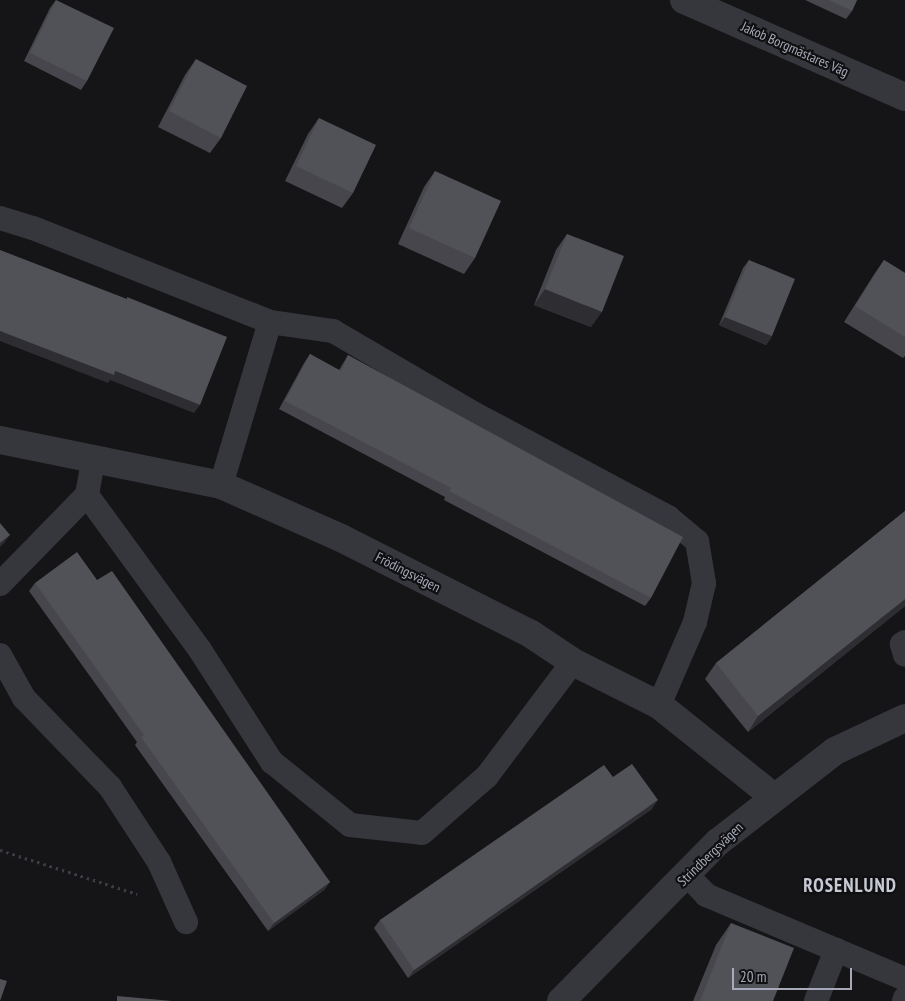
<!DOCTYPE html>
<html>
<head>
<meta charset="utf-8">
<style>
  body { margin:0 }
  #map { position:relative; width:905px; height:1001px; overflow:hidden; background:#151517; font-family:"PT Sans Narrow",sans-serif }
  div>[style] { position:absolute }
  .path>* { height:3px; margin-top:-1.5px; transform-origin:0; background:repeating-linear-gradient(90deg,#3c3d44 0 2.5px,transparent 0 6.5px) }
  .lane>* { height:24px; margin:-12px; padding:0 12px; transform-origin:12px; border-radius:12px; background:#36363d }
  .street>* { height:28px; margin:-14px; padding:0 14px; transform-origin:14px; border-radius:14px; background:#36363d }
  .wall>* { inset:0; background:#46464c }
  .shaded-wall>* { inset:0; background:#2e2e32 }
  .building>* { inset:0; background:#515158 }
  span { translate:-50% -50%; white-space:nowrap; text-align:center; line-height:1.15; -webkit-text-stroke:4.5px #101012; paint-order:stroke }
  .street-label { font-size:14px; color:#a6aab8 }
  .district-label { font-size:19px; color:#c7cad4; font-weight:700; letter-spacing:1px }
  .scale { position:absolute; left:732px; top:968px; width:120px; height:22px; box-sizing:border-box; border:2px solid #a6aab8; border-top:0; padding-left:6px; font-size:15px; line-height:18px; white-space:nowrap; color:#a6aab8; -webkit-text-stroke:4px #101012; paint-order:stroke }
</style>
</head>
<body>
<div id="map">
  <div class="path">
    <i style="left:0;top:850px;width:144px;rotate:17.8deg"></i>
  </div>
  <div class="lane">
    <i style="left:0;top:218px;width:34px;rotate:17deg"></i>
    <i style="left:33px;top:228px;width:255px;rotate:21.6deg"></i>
    <i style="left:270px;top:322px;width:64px;rotate:8.1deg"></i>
    <i style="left:333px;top:331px;width:164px;rotate:30.3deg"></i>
    <i style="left:475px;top:414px;width:219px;rotate:28.1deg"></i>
    <i style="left:668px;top:517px;width:38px;rotate:40deg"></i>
    <i style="left:697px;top:541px;width:43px;rotate:80.5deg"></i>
    <i style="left:704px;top:583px;width:40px;rotate:103deg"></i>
    <i style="left:695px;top:622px;width:90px;rotate:113.4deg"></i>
    <i style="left:221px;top:485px;width:170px;rotate:-73.3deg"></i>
    <i style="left:87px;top:495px;width:192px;rotate:53.9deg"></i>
    <i style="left:200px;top:650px;width:133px;rotate:57.3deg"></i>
    <i style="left:272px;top:762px;width:100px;rotate:38.9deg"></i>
    <i style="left:350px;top:825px;width:72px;rotate:6.3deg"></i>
    <i style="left:422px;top:833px;width:86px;rotate:-41.2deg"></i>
    <i style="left:487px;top:776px;width:143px;rotate:-53deg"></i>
    <i style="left:0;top:584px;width:124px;rotate:-45.7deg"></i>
    <i style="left:87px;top:495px;width:36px;rotate:-80deg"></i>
    <i style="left:905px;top:642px;width:4px;rotate:146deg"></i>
    <i style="left:902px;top:644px;width:11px;rotate:75deg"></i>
    <i style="left:0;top:655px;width:49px;rotate:60.8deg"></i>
    <i style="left:24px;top:698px;width:124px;rotate:46deg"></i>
    <i style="left:110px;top:787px;width:90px;rotate:56.8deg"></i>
    <i style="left:159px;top:862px;width:66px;rotate:65.8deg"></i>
    <i style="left:687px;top:875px;width:28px;rotate:46deg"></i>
    <i style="left:706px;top:895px;width:216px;rotate:22.9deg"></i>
    <i style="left:816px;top:1001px;width:55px;rotate:-68.6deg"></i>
    <i style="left:904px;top:1001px;width:3px;rotate:-72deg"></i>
  </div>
  <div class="street">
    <i style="left:684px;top:0;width:241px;rotate:23.7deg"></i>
    <i style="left:0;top:440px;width:226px;rotate:11.5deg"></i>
    <i style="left:221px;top:485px;width:131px;rotate:23.8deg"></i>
    <i style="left:341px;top:538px;width:213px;rotate:26.8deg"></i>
    <i style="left:531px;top:634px;width:50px;rotate:33.7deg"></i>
    <i style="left:573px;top:662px;width:96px;rotate:26.6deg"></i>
    <i style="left:659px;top:705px;width:147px;rotate:38.7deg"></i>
    <i style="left:561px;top:1001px;width:223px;rotate:-45.4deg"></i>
    <i style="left:718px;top:842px;width:148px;rotate:-37.9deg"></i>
    <i style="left:835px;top:751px;width:77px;rotate:-25.2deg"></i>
  </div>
  <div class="wall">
    <i style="clip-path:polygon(56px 0,87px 81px,81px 90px,24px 61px,50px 8px)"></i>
    <i style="clip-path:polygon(805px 0,857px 0,852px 11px,846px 19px)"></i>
    <i style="clip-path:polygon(196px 59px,221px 138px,210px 153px,158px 127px,185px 75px)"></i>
    <i style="clip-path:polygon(319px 118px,353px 193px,342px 208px,285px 181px,308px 134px)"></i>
    <i style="clip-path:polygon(435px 171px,475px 258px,464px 274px,398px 244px,424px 187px)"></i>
    <i style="clip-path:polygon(567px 234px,591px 327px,534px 305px,556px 250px)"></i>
    <i style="clip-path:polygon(749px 260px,772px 336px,766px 345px,719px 325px,743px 268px)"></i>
    <i style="clip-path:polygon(884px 260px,905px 273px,905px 356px,903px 358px,844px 322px,873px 276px)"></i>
    <i style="clip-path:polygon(310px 354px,339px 370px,348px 355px,651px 598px,645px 606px,444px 500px,445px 497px,279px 409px,304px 363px)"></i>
    <i style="clip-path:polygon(905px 511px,905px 606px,748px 732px,705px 679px,716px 663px)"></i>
    <i style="clip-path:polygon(97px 580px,330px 882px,324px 890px,268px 931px,135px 745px,137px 742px,29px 591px,35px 583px)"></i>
    <i style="clip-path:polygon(613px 777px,652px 809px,408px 978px,374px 928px,380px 920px)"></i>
    <i style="clip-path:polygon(731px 923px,773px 1001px,693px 1001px,716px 945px)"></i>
  </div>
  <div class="shaded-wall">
    <i style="clip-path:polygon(545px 289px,602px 312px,591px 327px,534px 305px)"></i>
    <i style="clip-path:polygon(725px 317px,772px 336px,766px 345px,719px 325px)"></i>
    <i style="clip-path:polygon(0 331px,115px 371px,200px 405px,194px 413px,110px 380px,108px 383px,0 341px)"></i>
    <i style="clip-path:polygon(10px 535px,4px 543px,0 547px,0 543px)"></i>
    <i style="clip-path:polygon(905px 599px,905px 606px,748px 732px,758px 716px)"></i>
    <i style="clip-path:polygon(658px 800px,652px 809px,408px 978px,414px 970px)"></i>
    <i style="clip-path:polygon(330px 882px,324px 890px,268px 931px,274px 923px)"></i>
  </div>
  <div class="building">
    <i style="clip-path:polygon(56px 0,114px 28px,87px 81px,30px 53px)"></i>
    <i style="clip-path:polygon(829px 0,857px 0,852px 11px)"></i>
    <i style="clip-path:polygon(196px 59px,247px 86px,221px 138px,169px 111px)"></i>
    <i style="clip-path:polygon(319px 118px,376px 145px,353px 193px,296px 166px)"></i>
    <i style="clip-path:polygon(435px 171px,501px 201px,475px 258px,409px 228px)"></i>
    <i style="clip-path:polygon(567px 234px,624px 256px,602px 312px,545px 289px)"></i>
    <i style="clip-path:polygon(0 250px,127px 299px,127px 297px,227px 337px,200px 405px,115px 371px,114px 375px,0 331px)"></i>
    <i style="clip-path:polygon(749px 260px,795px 279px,772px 336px,725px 317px)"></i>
    <i style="clip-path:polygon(884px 260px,905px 273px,905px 337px,855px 306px)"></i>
    <i style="clip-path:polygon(310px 354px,341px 371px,348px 355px,683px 537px,651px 598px,449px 491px,451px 488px,285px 401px)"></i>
    <i style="clip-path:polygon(905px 511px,905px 599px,758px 716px,716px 663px)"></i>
    <i style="clip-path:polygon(0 523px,10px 535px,0 543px)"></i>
    <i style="clip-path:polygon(77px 552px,97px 580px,112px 571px,330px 882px,274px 923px,141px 737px,144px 735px,35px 583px)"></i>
    <i style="clip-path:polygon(632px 764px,658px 800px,414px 970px,380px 920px,604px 765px,613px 777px)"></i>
    <i style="clip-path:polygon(731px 923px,794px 948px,773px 1001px,700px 1001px)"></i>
    <i style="clip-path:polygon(0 979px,7px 981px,0 1001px)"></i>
    <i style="clip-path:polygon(117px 996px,172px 1001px,117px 1001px)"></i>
  </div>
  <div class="street-label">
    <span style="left:795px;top:49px;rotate:24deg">Jakob Borgmästares Väg</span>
    <span style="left:408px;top:572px;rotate:27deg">Frödingsvägen</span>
    <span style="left:710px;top:854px;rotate:-44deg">Strindbergsvägen</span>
  </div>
  <div class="district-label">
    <span style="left:850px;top:886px">ROSENLUND</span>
  </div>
  <div class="scale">20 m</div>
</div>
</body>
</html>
